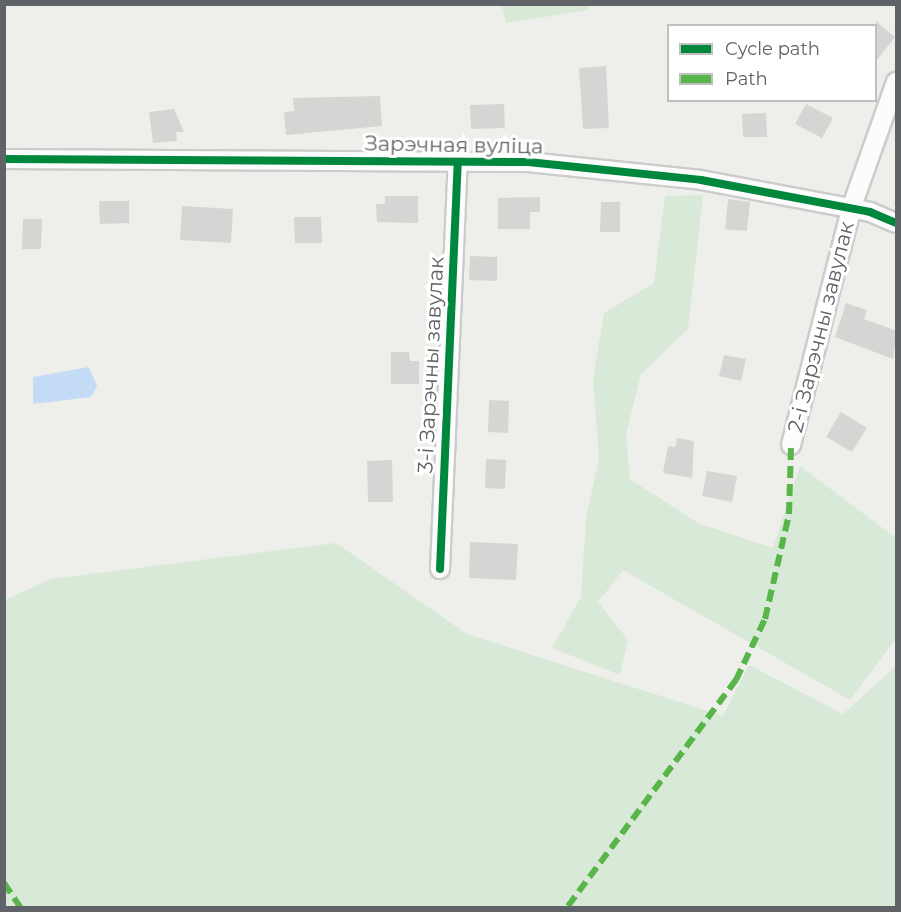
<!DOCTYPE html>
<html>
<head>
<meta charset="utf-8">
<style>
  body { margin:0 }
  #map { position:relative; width:901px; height:912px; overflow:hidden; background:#eeeeea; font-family:Montserrat,sans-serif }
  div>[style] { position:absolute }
  .green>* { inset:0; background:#d9e9d8 }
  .water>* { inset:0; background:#c3dbf4 }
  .building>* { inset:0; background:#d5d5d3 }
  .roads { filter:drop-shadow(2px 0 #cbcccb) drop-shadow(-2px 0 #cbcccb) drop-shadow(0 2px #cbcccb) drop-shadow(0 -2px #cbcccb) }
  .minor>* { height:18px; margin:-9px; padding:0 9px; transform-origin:9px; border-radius:9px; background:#fcfcfc }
  .quiet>* { height:6px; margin-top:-3px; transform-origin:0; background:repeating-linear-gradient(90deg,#58b549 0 12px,transparent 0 18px) }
  .cycleway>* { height:8px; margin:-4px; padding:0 4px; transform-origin:4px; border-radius:4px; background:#00873e }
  span { translate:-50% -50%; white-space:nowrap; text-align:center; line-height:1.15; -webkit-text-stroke:6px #fff; paint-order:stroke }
  .street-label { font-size:21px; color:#5f6267 }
  .frame { position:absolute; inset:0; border:6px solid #5f6267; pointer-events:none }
  .legend { position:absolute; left:667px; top:24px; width:210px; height:78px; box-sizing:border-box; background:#fff; border:2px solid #bfc0c2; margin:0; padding:8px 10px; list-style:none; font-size:18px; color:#5f6267 }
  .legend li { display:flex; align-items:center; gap:12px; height:30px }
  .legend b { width:30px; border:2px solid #bfc0c2 }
</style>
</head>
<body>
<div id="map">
  <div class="green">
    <i style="clip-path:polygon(502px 5px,589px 5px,588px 10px,506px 23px)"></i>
    <i style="clip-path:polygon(703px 195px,688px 329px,641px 374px,626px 434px,630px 479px,698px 523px,773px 548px,800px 466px,896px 538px,896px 638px,850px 700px,623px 570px,598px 602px,628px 640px,620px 675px,552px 648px,581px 597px,586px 519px,599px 458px,593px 378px,604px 313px,654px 283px,665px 196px)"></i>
    <i style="clip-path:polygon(336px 543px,467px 634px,723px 716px,749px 665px,843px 714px,896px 666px,896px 907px,5px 907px,5px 600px,51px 579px)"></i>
  </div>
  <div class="water">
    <i style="clip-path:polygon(89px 367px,97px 386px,91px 397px,33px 404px,33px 377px)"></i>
  </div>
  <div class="building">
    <i style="clip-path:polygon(876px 21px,895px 37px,876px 61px)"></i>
    <i style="clip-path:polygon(606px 66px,609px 128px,583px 129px,579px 68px)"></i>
    <i style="clip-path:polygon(380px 96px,382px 126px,286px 135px,284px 112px,294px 111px,293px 98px)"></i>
    <i style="clip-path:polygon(504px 104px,505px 128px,471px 129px,470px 105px)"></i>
    <i style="clip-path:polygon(806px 104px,833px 118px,822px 138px,795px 124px)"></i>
    <i style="clip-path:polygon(174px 109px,184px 132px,176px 132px,177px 141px,153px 143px,149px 112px)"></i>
    <i style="clip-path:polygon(766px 113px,767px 137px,743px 137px,742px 114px)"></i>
    <i style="clip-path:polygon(385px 196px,418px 196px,418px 223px,377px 222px,376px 204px,385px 204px)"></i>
    <i style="clip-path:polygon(540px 197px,540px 212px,530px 212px,530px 229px,498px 229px,498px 198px)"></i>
    <i style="clip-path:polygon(728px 199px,750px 202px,747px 231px,725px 229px)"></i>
    <i style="clip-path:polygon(99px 201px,129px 201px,129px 223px,100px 224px)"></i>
    <i style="clip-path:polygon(601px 202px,620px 202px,620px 232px,600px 232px)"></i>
    <i style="clip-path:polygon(182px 206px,233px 209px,231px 243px,180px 240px)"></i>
    <i style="clip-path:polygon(294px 217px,321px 217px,322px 243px,295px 243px)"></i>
    <i style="clip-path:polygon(23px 219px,42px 219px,41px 249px,22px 249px)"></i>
    <i style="clip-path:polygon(470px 256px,497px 257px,497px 281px,469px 280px)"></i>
    <i style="clip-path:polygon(846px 303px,867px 310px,864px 319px,897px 331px,893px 359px,835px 337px)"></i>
    <i style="clip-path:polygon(391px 352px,409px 352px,410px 361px,419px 361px,419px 384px,391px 384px)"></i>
    <i style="clip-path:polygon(724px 355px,746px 359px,741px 381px,719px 376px)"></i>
    <i style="clip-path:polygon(489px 400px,509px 401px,508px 433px,488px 432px)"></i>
    <i style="clip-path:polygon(841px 412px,867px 428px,852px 452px,826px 437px)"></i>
    <i style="clip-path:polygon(677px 438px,694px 441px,692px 478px,663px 473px,668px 446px,675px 447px)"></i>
    <i style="clip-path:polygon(486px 459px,506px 460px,505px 489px,485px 488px)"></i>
    <i style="clip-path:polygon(392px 460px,393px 502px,368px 502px,367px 461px)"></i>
    <i style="clip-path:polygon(707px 471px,737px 476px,732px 502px,702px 496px)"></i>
    <i style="clip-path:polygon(470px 542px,518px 544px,516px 580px,469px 578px)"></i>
  </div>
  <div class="roads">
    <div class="minor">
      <i style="left:4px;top:159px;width:524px;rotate:0.33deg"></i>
      <i style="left:528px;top:162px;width:174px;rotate:5.9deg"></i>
      <i style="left:701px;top:180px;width:172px;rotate:10.7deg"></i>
      <i style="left:870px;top:212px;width:28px;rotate:23deg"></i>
      <i style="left:791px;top:445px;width:244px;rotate:-75.7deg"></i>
      <i style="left:851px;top:209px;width:135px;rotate:-70.5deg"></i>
      <i style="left:440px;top:569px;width:407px;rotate:-87.5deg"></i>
    </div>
  </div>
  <div class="quiet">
    <i style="left:4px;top:883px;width:30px;rotate:56deg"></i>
    <i style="left:568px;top:906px;width:282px;rotate:-53.4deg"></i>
    <i style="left:736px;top:680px;width:68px;rotate:-64.6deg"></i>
    <i style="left:765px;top:619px;width:108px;rotate:-77.1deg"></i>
    <i style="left:789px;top:514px;width:69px;rotate:-88.3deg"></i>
  </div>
  <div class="cycleway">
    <i style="left:4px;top:159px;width:524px;rotate:0.33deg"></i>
    <i style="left:528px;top:162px;width:174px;rotate:5.9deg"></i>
    <i style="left:701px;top:180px;width:172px;rotate:10.7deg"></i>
    <i style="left:870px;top:212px;width:28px;rotate:23deg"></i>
    <i style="left:440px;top:569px;width:407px;rotate:-87.5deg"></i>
  </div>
  <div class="street-label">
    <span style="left:454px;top:145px;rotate:1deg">Зарэчная вуліца</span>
    <span style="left:821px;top:327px;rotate:-76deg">2-і Зарэчны завулак</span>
    <span style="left:431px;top:365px;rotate:-87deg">3-і Зарэчны завулак</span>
  </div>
  <div class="frame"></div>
  <ul class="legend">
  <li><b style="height:8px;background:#00873e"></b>Cycle path</li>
  <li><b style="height:8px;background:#58b549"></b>Path</li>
  </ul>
</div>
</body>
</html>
